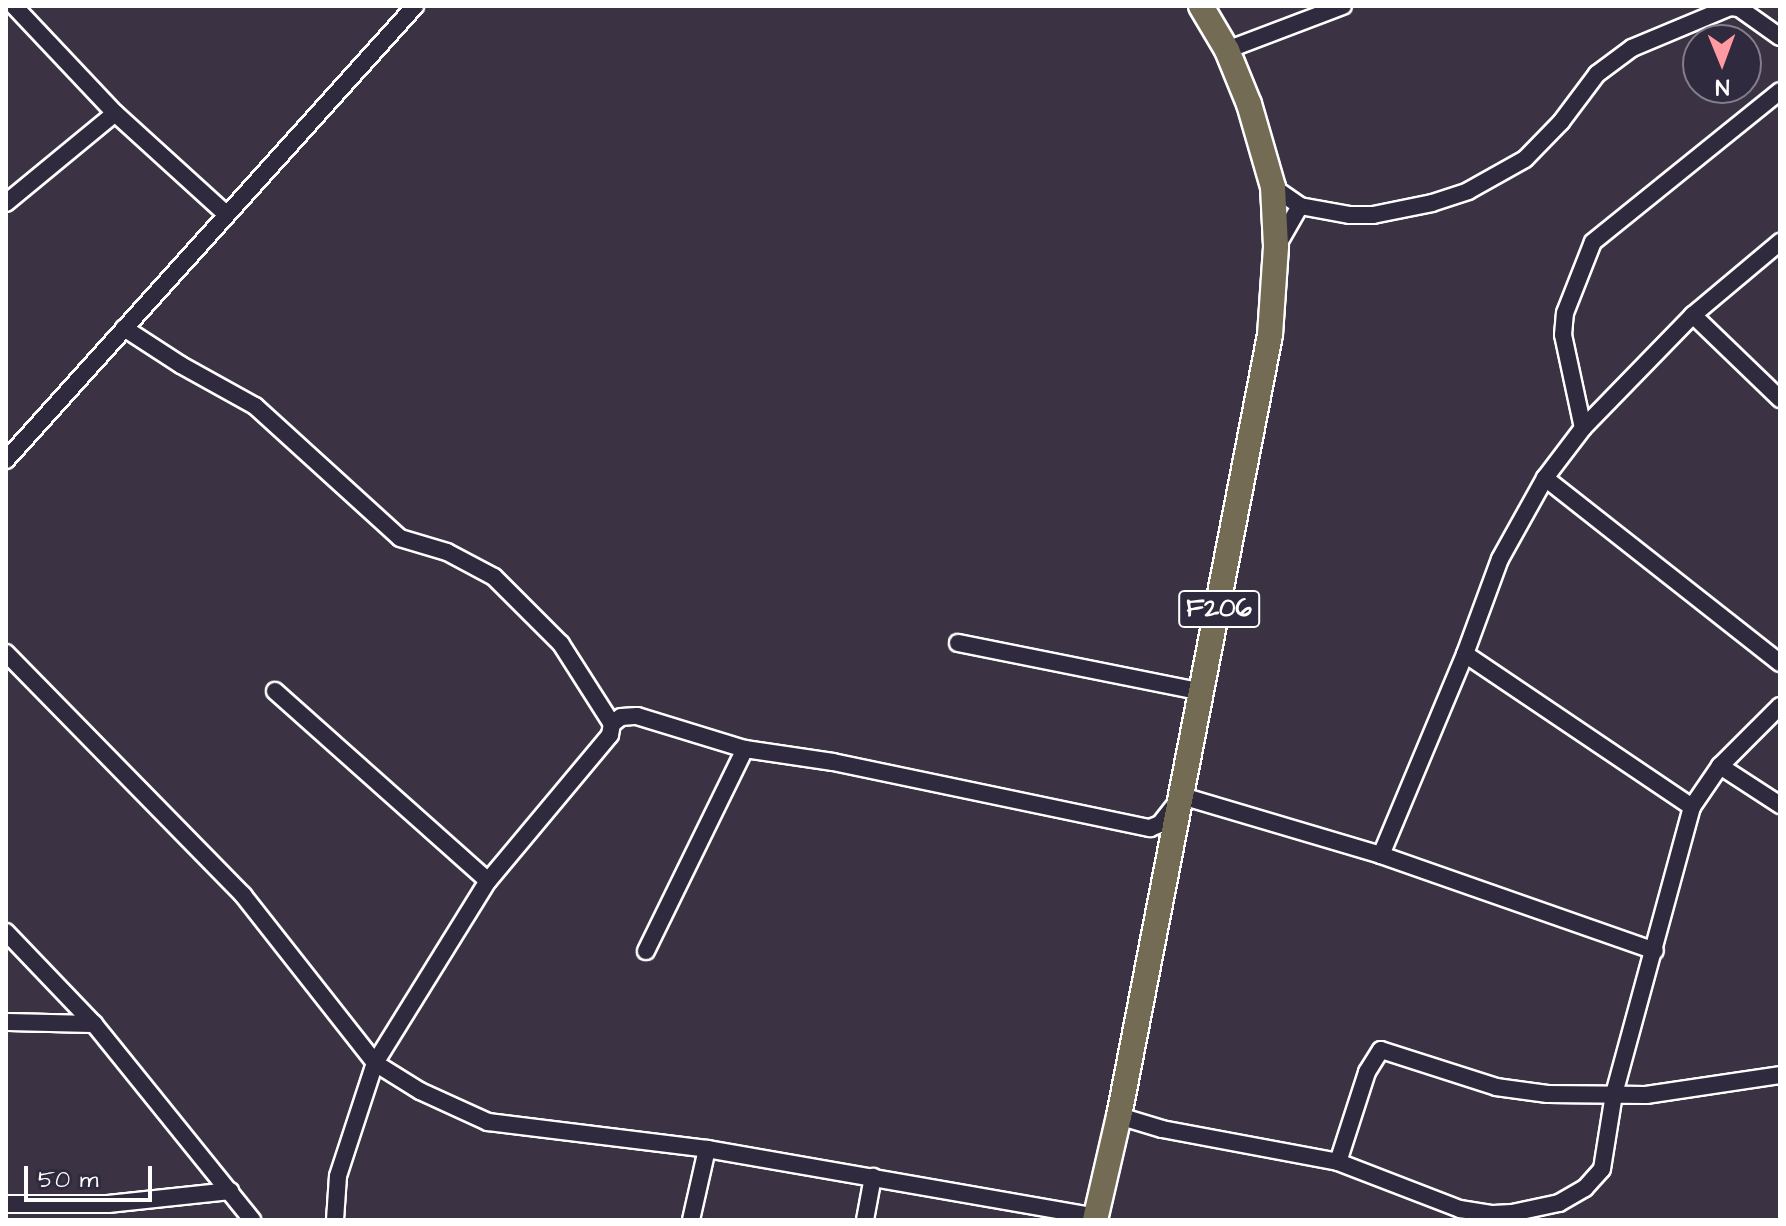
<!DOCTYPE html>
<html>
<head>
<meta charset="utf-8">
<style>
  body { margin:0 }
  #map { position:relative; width:1786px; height:1226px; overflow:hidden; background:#3b3344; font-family:"Architects Daughter",sans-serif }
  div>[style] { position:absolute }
  .roads { filter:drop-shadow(2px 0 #fff) drop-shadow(-2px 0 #fff) drop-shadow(0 2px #fff) drop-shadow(0 -2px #fff) }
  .street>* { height:16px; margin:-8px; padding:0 8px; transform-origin:8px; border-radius:8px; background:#2f2a3d }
  .primary>* { height:24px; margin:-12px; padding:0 12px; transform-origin:12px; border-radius:12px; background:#746b55 }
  span { translate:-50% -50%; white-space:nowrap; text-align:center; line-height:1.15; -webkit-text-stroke:6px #2f2a3d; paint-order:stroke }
  .shield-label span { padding:2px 6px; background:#2f2a3d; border:2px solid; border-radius:6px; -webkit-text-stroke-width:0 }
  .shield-label { font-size:26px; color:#fff; font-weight:700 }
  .frame { position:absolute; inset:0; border:8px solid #fff; pointer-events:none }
  .north { position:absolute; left:1682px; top:24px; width:80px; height:80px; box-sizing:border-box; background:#2f2a3d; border:2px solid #827f8b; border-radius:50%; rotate:179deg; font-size:22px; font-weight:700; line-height:32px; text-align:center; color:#fff }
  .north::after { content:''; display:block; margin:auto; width:28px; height:36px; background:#ff9aa2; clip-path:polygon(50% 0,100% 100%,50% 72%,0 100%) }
  .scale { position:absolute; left:24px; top:1166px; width:128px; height:36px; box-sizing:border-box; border:4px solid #fff; border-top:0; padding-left:10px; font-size:24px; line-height:28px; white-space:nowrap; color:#fff; -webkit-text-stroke:6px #2f2a3d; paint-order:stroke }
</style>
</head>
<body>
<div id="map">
  <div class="roads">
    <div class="street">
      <i style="left:14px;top:6px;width:147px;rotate:46.7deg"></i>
      <i style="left:115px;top:113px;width:149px;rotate:42.3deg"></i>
      <i style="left:1227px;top:50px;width:124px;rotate:-20.8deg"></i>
      <i style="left:1273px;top:187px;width:33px;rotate:35deg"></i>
      <i style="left:1300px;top:206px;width:51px;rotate:10.2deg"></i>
      <i style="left:1350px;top:215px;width:23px"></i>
      <i style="left:1373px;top:215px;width:60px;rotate:-11.5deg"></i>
      <i style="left:1432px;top:203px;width:38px;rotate:-18deg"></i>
      <i style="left:1468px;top:191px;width:65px;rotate:-29.3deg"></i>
      <i style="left:1525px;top:159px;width:52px;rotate:-45.8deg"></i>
      <i style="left:1561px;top:122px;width:60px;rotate:-53.1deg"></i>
      <i style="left:1597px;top:74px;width:44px;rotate:-36.6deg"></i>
      <i style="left:1632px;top:48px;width:106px;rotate:-22.7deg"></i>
      <i style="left:1730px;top:7px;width:9px;rotate:6deg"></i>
      <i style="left:1739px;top:8px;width:50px;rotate:35.3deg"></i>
      <i style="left:6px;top:203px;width:141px;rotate:-39.5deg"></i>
      <i style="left:1277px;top:246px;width:46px;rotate:-60.1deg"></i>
      <i style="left:1693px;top:315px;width:121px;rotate:44deg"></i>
      <i style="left:124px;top:328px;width:68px;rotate:33deg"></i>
      <i style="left:181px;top:365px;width:85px;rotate:29deg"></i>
      <i style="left:255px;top:406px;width:196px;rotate:42.3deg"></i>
      <i style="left:400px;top:538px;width:49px;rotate:16.6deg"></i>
      <i style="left:447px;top:552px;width:53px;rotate:28deg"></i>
      <i style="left:494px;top:577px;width:95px;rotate:45deg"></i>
      <i style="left:561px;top:644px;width:95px;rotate:57.5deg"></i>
      <i style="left:1583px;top:428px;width:95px;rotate:-102.1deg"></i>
      <i style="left:1563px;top:335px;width:22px;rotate:-85deg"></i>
      <i style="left:1565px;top:313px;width:76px;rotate:-68.5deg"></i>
      <i style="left:1593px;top:242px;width:240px;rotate:-38.9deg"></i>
      <i style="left:6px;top:460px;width:611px;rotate:-47.98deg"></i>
      <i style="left:1545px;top:478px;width:299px;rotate:38.2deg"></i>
      <i style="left:958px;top:643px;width:250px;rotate:11.3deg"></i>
      <i style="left:6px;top:653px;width:339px;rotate:45.6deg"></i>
      <i style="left:243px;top:895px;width:214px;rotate:51.8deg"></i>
      <i style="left:375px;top:1063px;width:53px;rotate:31.9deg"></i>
      <i style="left:420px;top:1091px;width:75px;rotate:24.5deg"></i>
      <i style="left:488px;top:1122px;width:221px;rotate:7deg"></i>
      <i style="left:707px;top:1149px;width:394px;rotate:9.9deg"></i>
      <i style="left:1465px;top:654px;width:274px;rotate:34deg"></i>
      <i style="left:275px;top:691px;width:285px;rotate:41.7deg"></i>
      <i style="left:1720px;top:766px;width:72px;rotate:33deg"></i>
      <i style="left:1381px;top:855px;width:218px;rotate:-67.3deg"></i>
      <i style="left:1465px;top:654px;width:101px;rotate:-69.8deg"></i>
      <i style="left:1500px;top:559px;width:93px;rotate:-60.9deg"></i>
      <i style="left:1545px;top:478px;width:63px;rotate:-52.8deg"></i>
      <i style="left:1583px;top:428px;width:158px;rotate:-45.8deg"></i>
      <i style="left:1693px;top:315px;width:114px;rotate:-40deg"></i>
      <i style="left:6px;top:932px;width:127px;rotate:46.3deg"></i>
      <i style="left:94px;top:1024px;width:252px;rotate:51.1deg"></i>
      <i style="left:646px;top:951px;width:225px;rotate:-63.9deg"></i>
      <i style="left:6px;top:1022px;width:88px;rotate:1.3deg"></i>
      <i style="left:1119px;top:1116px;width:45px;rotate:16.8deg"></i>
      <i style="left:1162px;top:1129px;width:179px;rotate:10.6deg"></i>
      <i style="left:1338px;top:1162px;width:95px;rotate:-72.1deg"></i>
      <i style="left:1367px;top:1072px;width:26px;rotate:-58deg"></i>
      <i style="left:1381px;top:1050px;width:121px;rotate:17.8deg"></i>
      <i style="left:1496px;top:1087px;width:52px;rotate:7.7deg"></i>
      <i style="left:1548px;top:1094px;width:98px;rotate:0.6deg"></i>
      <i style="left:1646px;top:1095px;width:135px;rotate:-8.5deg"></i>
      <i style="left:1338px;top:1162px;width:131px;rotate:21.1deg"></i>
      <i style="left:1460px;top:1209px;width:33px;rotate:9deg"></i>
      <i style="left:1493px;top:1214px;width:19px;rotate:-3deg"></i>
      <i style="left:1512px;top:1213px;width:48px;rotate:-12deg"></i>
      <i style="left:1559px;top:1203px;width:30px;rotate:-30deg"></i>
      <i style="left:1585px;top:1188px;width:25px;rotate:-48deg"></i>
      <i style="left:1602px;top:1169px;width:76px;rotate:-80.9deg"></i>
      <i style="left:1614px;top:1094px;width:297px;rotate:-74.8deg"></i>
      <i style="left:1692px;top:807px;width:50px;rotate:-55.7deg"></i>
      <i style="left:1720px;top:766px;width:85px;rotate:-45deg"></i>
      <i style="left:6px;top:1204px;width:102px"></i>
      <i style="left:108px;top:1204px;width:123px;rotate:-6.1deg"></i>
      <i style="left:335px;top:1220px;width:44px;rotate:-86.1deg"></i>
      <i style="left:338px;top:1176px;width:119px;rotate:-71.9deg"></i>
      <i style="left:375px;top:1063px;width:214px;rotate:-58.2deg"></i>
      <i style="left:488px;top:881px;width:190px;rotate:-50.1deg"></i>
      <i style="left:610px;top:735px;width:11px;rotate:-80deg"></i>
      <i style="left:612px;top:724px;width:11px;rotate:-38deg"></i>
      <i style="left:621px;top:717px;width:16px;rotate:-4deg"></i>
      <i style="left:637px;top:716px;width:113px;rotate:17deg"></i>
      <i style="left:745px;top:749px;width:89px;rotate:8.4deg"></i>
      <i style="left:833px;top:762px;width:324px;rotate:11.8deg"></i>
      <i style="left:1150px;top:828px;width:11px;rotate:-22deg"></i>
      <i style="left:1160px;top:824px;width:36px;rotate:-52deg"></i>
      <i style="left:1182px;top:796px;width:208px;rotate:16.5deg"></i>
      <i style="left:1381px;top:855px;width:290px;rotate:19.3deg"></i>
      <i style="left:691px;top:1220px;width:73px;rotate:-77.3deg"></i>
      <i style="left:865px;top:1220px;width:44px;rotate:-79.5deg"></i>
    </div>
    <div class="primary">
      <i style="left:1095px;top:1220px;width:107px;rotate:-77deg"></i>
      <i style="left:1119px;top:1116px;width:795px;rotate:-79.06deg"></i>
      <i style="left:1270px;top:335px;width:89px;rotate:-86.1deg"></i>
      <i style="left:1276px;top:246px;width:59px;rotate:-92.9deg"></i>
      <i style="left:1273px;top:187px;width:86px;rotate:-106.1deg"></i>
      <i style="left:1249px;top:104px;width:58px;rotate:-112.2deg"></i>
      <i style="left:1227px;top:50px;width:51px;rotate:-120.6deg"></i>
    </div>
  </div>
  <div class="shield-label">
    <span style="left:1219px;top:609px">F206</span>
  </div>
  <div class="frame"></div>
  <div class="north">N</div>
  <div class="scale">50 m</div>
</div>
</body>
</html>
